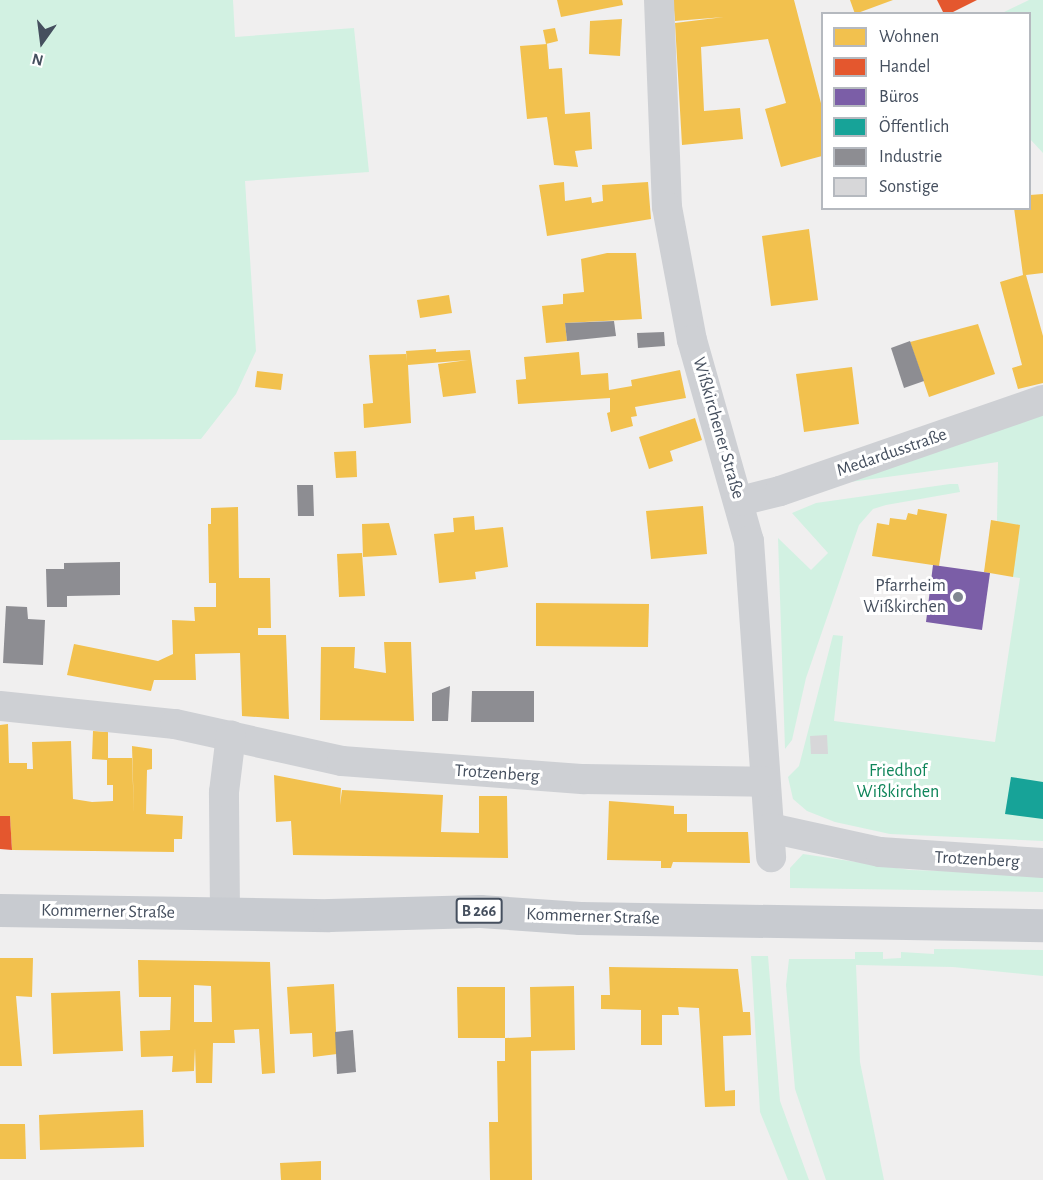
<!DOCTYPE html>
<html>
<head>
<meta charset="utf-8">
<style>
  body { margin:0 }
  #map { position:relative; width:1043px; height:1180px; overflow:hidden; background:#f0efef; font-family:"Alegreya Sans",sans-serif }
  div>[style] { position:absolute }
  .green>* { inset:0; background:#d2f1e2 }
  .homes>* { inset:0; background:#f2c14e }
  .shops>* { inset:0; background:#e4572e }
  .offices>* { inset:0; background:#7b5ea7 }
  .public>* { inset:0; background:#17a398 }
  .industry>* { inset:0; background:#8d8d92 }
  .building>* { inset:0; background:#d7d7d9 }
  .street>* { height:30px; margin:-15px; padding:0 15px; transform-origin:15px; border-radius:15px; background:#ced0d4 }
  .primary>* { height:33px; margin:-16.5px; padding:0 16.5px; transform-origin:16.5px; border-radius:16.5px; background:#c8cbd0 }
  .dots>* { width:16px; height:16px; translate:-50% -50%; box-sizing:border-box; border:3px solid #fff; border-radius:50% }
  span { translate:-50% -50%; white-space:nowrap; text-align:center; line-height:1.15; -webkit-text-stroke:6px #fff; paint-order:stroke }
  .shield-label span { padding:2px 4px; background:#fff; border:2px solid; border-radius:4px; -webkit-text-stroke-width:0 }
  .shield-label { font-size:16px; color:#454f5e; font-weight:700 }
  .street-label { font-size:18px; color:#454f5e }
  .poi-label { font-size:18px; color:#454f5e }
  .right { translate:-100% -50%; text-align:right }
  .park-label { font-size:18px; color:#0f855a }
  .legend { position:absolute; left:821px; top:12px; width:210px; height:198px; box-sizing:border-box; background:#fff; border:2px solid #b5b9bf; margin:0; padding:8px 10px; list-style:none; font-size:18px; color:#454f5e }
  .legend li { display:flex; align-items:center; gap:12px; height:30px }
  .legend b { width:30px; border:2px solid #b5b9bf }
  .north { position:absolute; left:12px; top:12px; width:60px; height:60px; -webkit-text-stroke:4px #fff; paint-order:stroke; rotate:194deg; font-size:16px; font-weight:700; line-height:24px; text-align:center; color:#454f5e }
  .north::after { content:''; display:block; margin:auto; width:21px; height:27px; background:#454f5e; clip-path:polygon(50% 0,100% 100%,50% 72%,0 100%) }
</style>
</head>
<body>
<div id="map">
  <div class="green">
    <i style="clip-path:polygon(0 0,233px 0,235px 37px,354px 28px,369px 172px,245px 181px,256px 351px,236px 394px,201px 439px,0 440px)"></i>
    <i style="clip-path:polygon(1029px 0,1043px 0,1043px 153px,1030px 139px,1030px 14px,1002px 13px)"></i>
    <i style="clip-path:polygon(1043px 414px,1043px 841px,890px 834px,835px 822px,807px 811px,793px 799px,788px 777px,799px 766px,833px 635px,843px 636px,834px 721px,995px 742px,1020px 578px,1013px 577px,997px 521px,998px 462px,850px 482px)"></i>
    <i style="clip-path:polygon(950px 484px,958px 484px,960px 492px,886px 505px,873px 509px,859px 525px,806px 678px,792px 740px,785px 749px,778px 538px,811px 570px,828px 553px,792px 513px,816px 503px)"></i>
    <i style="clip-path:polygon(803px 854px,910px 870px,1043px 874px,1043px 892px,790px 888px,790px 868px)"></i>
    <i style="clip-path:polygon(934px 949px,1043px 950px,1043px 976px,953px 967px,856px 965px,860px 1062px,884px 1180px,826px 1180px,795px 1089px,786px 985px,789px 959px,855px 959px,855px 952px,883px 952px,883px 959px,901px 958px,901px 952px,934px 954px)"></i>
    <i style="clip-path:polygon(751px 956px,768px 956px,780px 1101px,809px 1180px,788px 1180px,760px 1112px)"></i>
  </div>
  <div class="homes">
    <i style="clip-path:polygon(557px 0,622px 0,623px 5px,561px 17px)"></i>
    <i style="clip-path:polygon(673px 0,794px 0,822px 107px,822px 156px,781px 167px,765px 109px,786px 103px,768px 39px,701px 47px,704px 111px,740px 108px,743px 139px,682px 145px,675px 23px,724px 17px,675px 21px)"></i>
    <i style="clip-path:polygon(850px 0,893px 0,855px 14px)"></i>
    <i style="clip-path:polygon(622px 19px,620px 56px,589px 54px,590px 21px)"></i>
    <i style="clip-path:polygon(555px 28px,558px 41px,546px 44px,543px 30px)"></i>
    <i style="clip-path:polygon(547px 44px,549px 69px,562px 68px,565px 114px,590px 112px,592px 149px,575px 151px,578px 167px,554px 165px,547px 117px,527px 119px,520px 46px)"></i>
    <i style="clip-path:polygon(564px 182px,565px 201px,591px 197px,592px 203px,603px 201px,602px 185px,648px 182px,651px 219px,547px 236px,539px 185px)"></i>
    <i style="clip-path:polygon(1043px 194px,1043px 273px,1026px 275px,1043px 336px,1043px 383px,1018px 389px,1012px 368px,1022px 365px,1000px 282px,1023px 275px,1014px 208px,1030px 208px,1030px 195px)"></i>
    <i style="clip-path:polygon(809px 229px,818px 300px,771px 306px,762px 236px)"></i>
    <i style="clip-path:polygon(607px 253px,636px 253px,642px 319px,565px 323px,567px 341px,546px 343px,542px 306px,563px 304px,563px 294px,584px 292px,581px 259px)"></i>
    <i style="clip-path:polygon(449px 295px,452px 313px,420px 318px,417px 300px)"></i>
    <i style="clip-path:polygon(978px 324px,995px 374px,929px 397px,910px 342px)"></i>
    <i style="clip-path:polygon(436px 349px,436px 352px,470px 350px,476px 393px,443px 397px,438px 364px,468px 360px,408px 365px,411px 423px,364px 428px,363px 404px,373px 403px,369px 355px,406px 354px,407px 362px,406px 351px)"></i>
    <i style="clip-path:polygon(579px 352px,581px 375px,608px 373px,609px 390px,632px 386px,631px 380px,680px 370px,686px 398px,635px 407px,637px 416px,631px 417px,633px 426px,611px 432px,607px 413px,610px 412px,610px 398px,518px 404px,516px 380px,526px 379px,524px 357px)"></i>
    <i style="clip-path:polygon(852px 367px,859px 424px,804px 432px,796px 374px)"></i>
    <i style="clip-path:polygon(257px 371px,283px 374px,281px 390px,255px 387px)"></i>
    <i style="clip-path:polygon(695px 418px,702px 440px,670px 451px,673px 461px,649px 469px,639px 437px)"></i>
    <i style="clip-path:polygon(356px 451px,357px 477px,336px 478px,334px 452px)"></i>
    <i style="clip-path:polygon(703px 506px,707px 554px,651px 559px,646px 511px)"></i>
    <i style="clip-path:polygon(238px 507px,239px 578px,270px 578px,271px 628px,258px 628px,258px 635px,286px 635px,289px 719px,242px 716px,240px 653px,195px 654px,196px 680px,154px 680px,151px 691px,67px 675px,74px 644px,158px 661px,173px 654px,172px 620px,195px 621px,194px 607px,216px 607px,216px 583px,209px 583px,208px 524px,211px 524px,211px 508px)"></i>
    <i style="clip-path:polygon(918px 509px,947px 514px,939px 566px,872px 556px,877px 523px,889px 525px,890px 518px,906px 520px,908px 513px,917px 515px)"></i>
    <i style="clip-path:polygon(474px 516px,475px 530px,503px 527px,508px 567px,475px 572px,476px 579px,439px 583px,434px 534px,454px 532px,453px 518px)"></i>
    <i style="clip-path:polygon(991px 520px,1020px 525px,1013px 577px,984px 572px)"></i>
    <i style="clip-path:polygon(389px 523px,397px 555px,363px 557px,362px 524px)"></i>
    <i style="clip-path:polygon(362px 553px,365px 596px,339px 597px,337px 554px)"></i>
    <i style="clip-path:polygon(536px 603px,649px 604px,648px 647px,536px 646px)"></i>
    <i style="clip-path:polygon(384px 642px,411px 642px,414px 721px,320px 720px,321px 647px,355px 647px,354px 668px,386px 673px)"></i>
    <i style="clip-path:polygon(8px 724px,9px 763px,27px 763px,27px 769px,33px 769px,32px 742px,71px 741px,73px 799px,92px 802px,113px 801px,113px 785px,107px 785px,107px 760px,92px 759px,93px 731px,108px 732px,108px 758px,132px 758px,134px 814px,132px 746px,152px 749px,152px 769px,147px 770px,146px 814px,183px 816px,182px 839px,174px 839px,174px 852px,12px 850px,10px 816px,0 816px,0 725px)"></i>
    <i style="clip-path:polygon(274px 775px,341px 788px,340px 805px,342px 790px,443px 795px,441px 832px,479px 833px,479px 796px,507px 796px,508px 858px,293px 855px,291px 821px,276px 822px)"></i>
    <i style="clip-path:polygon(609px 801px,674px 806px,674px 814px,687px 814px,687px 832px,748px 832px,750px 863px,673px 862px,671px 868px,661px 868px,661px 861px,607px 860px)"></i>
    <i style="clip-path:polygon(0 958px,33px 958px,32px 997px,16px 996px,22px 1066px,0 1066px)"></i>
    <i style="clip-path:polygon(evenodd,138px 960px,270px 962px,275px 1073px,262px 1074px,259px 1029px,234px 1030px,235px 1043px,213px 1043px,212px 1083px,196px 1083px,195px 1048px,194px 1071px,172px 1072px,173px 1056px,141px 1057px,140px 1031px,170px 1030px,171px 997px,139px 997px,138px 960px,194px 985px,211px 986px,212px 1022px,194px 1022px,194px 985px)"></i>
    <i style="clip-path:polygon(609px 967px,738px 969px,743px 1012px,750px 1012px,751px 1035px,723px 1036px,725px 1091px,735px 1090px,735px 1106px,705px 1107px,699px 1008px,678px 1007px,679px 1015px,662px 1015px,662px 1045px,641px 1045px,641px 1010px,601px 1009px,601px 995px,610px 995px)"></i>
    <i style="clip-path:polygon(334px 984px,337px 1054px,313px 1057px,312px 1033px,290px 1034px,287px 987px)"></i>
    <i style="clip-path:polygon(574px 986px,575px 1050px,531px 1051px,532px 1180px,490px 1180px,489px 1122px,498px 1122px,497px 1061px,505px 1061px,505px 1038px,458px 1038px,457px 987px,505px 987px,505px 1038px,531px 1037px,530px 987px)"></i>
    <i style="clip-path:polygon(120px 991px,123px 1051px,53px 1054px,51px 993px)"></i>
    <i style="clip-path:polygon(143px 1110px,144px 1147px,40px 1150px,39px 1115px)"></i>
    <i style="clip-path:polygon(0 1124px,25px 1124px,26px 1159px,0 1159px)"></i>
    <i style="clip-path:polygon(321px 1161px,321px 1180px,281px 1180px,280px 1163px)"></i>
  </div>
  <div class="shops">
    <i style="clip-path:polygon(937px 0,977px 0,949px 14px,944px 14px)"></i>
    <i style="clip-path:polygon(0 816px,10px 816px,12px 850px,0 849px)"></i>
  </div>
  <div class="offices">
    <i style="clip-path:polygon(933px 565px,990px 573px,982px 630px,926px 622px)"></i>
  </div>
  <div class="public">
    <i style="clip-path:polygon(1011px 777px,1043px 782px,1043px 819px,1005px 814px)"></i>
  </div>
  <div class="industry">
    <i style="clip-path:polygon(614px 321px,616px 336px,567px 341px,565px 323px)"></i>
    <i style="clip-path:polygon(664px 332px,665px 346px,638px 348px,637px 333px)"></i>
    <i style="clip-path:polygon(910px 341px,924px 381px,904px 388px,891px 348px)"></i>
    <i style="clip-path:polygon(297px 485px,313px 485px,314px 516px,298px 516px)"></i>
    <i style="clip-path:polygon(120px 562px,120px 595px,67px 596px,67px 607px,47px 607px,46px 569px,64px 569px,64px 563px)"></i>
    <i style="clip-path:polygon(6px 606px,27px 607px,28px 619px,45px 620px,43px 665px,3px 663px)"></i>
    <i style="clip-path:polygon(450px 686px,448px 721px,432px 721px,432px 693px)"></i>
    <i style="clip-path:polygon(472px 691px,534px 691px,534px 722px,471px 722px)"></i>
    <i style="clip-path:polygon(353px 1030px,356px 1072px,337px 1074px,335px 1032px)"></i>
  </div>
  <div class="building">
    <i style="clip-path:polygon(827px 735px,828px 754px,811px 754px,810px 736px)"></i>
  </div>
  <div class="street">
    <i style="left:659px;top:0;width:207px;rotate:87.8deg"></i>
    <i style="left:667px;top:207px;width:135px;rotate:79.4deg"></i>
    <i style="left:692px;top:340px;width:209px;rotate:74.2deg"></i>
    <i style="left:749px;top:541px;width:317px;rotate:86deg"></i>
    <i style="left:740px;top:501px;width:41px;rotate:-14deg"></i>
    <i style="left:780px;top:491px;width:278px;rotate:-19.1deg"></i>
    <i style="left:0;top:706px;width:176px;rotate:5.9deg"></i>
    <i style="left:175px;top:724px;width:171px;rotate:12.5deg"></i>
    <i style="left:342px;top:761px;width:243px;rotate:4.3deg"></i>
    <i style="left:584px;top:779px;width:181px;rotate:0.9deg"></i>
    <i style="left:770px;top:828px;width:113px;rotate:12.3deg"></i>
    <i style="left:880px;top:852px;width:163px;rotate:3.9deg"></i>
    <i style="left:225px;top:914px;width:122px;rotate:-90.5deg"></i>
    <i style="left:224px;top:792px;width:57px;rotate:-83deg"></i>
  </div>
  <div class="primary">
    <i style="left:0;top:910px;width:329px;rotate:0.9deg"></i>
    <i style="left:329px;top:915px;width:151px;rotate:-1.5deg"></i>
    <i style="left:480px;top:911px;width:100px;rotate:4deg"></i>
    <i style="left:580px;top:918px;width:463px;rotate:0.9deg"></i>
  </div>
  <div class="dots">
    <i style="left:958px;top:597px;background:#818791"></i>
  </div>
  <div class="shield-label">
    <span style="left:479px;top:911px">B 266</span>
  </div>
  <div class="street-label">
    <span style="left:718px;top:428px;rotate:74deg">Wißkirchener Straße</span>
    <span style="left:892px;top:453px;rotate:-19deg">Medardusstraße</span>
    <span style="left:497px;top:774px;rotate:4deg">Trotzenberg</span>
    <span style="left:977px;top:860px;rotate:3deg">Trotzenberg</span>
    <span style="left:108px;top:912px;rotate:1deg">Kommerner Straße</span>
    <span style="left:593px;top:917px;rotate:2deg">Kommerner Straße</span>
  </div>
  <div class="poi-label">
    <span class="right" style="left:946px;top:597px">Pfarrheim<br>Wißkirchen</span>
  </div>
  <div class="park-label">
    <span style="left:898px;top:782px">Friedhof<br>Wißkirchen</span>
  </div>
  <ul class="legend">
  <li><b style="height:16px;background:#f2c14e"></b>Wohnen</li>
  <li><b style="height:16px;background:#e4572e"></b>Handel</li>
  <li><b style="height:16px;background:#7b5ea7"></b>Büros</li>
  <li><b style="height:16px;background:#17a398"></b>Öffentlich</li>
  <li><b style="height:16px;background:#8d8d92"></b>Industrie</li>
  <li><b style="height:16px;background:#d7d7d9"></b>Sonstige</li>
  </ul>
  <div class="north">N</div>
</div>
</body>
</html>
